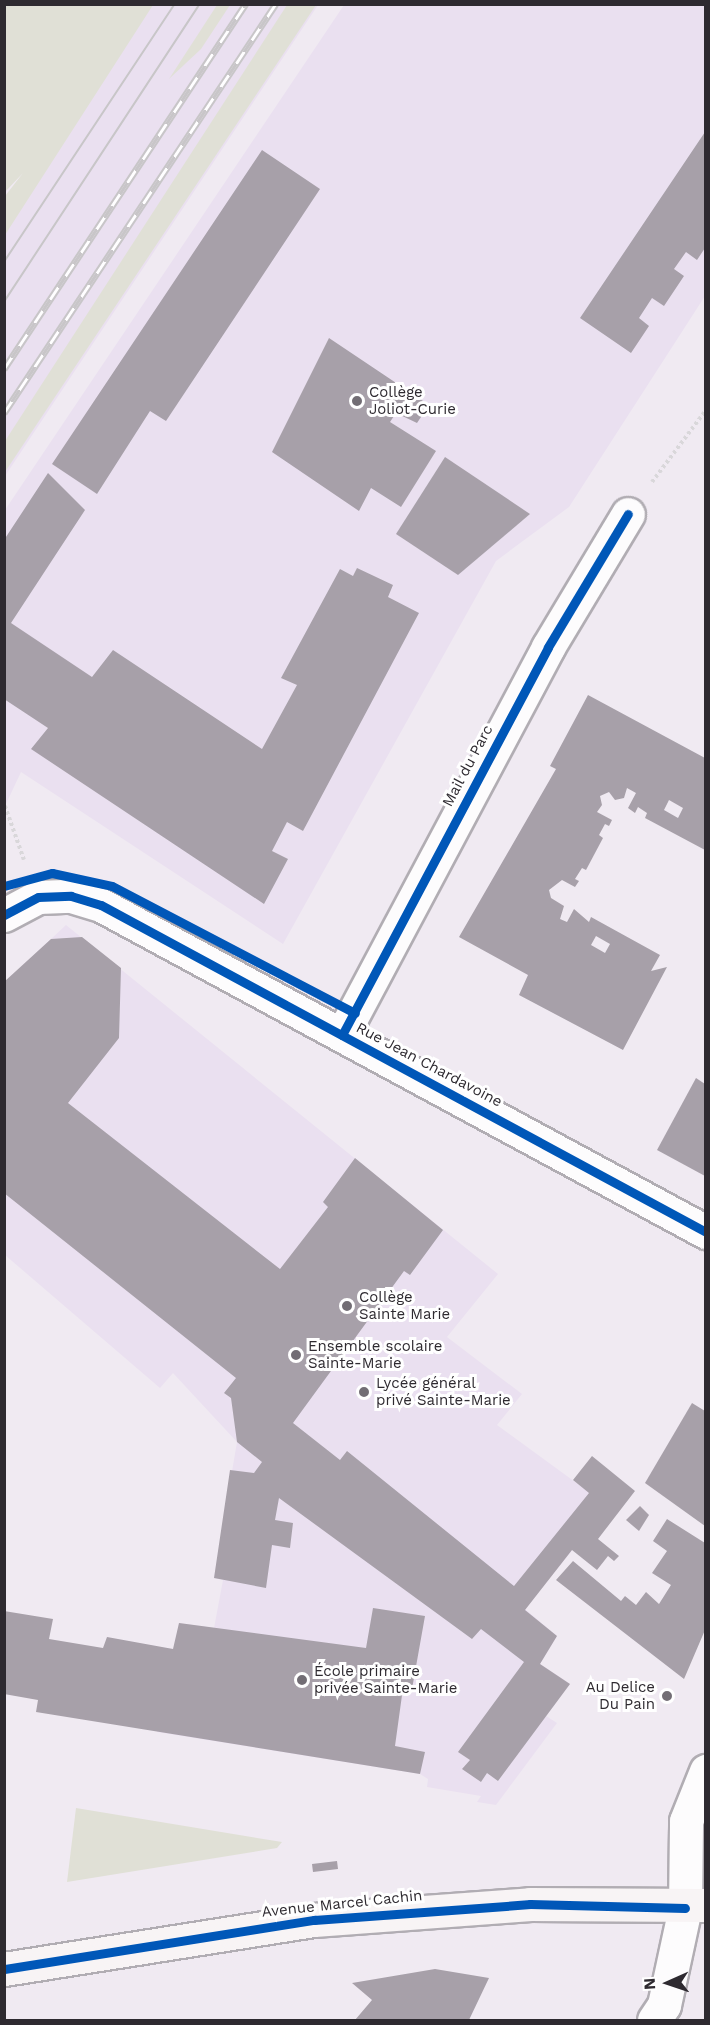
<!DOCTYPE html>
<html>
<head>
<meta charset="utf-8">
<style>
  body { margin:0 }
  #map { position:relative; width:710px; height:2025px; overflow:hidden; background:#f0eaf2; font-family:"Work Sans",sans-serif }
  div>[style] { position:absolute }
  .built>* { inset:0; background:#eae0f0 }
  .green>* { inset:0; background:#e0e0d6 }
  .building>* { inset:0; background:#a7a0a9 }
  .path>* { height:4px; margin-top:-2px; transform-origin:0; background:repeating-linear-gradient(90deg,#d9d7da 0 3px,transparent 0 6px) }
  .roads { filter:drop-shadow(2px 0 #b1adb3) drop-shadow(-2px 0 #b1adb3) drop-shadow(0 2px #b1adb3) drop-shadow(0 -2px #b1adb3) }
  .minor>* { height:33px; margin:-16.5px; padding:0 16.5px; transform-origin:16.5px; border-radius:16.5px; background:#fdfcfd }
  .tertiary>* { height:33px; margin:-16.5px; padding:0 16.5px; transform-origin:16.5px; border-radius:16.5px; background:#fdfcfd }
  .secondary>* { height:33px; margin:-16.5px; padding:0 16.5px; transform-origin:16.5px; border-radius:16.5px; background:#f8f4f5 }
  .tram>* { height:1.5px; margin:-0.75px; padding:0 0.75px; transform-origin:0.75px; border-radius:0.75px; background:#c8c6c8 }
  .rail>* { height:7px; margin-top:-3.5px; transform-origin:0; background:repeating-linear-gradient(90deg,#fff 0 14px,#c8c6c8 0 28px); box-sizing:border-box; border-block:2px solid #c8c6c8 }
  .cycleway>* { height:9px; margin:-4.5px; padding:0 4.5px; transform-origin:4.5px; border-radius:4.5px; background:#0057b8 }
  .dots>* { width:16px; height:16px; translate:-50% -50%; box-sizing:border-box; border:3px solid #fff; border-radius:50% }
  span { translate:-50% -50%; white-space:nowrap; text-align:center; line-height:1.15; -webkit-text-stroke:6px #fff; paint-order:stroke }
  .poi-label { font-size:15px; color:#2e2a30 }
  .left { translate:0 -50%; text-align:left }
  .right { translate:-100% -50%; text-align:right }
  .street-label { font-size:15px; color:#2e2a30 }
  .frame { position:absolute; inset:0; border:6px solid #2e2a30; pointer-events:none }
  .north { position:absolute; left:638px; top:1953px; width:60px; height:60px; -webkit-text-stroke:4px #fff; paint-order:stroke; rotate:267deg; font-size:16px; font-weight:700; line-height:24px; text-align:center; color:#2e2a30 }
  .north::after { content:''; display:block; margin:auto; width:21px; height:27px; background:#2e2a30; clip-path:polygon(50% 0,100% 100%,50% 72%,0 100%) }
</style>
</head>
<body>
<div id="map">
  <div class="built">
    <i style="clip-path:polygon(146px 5px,318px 5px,5px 476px,5px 222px)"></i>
    <i style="clip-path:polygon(344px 5px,705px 5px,705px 296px,569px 507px,496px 561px,283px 944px,21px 772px,5px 806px,5px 510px)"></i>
    <i style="clip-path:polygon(66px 925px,498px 1274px,447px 1337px,522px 1394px,497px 1425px,608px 1506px,525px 1609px,557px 1636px,540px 1664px,570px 1684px,546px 1716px,557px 1723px,496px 1805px,477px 1802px,481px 1796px,427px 1787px,428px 1779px,420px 1774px,157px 1732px,167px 1648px,174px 1649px,179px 1623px,214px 1628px,223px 1580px,214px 1578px,237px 1442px,173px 1373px,160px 1388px,5px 1255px,5px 982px)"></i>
  </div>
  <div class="green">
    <i style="clip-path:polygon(5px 4px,153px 5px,5px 235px,5px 196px,23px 173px,5px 192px)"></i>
    <i style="clip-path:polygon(217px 5px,230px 5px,201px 49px,169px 79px)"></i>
    <i style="clip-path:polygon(287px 5px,316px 5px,5px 472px,5px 441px)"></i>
    <i style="clip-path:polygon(76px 1808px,82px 1809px,282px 1842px,277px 1848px,67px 1882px)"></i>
  </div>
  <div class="building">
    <i style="clip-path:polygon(705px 132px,705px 248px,697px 260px,686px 252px,674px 269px,684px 276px,664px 306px,652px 298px,639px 318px,649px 326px,631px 353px,580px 318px)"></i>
    <i style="clip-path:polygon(262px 150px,320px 189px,166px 421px,150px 411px,97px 494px,52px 464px)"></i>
    <i style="clip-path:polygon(329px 338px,429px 405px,417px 423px,396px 413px,390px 422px,436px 451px,401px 507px,371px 488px,359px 511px,272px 452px)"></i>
    <i style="clip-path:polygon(445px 457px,530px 514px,458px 575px,396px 534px)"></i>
    <i style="clip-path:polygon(48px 473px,85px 510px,11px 623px,92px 677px,113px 650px,262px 749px,297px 685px,281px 678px,340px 569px,353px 576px,357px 568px,393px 585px,388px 597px,419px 613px,303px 831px,287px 822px,272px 851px,288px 859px,264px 904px,31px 749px,48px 728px,4px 699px,4px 540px)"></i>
    <i style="clip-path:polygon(evenodd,588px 695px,705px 758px,705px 850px,645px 818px,647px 813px,638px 807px,635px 813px,628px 808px,636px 793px,627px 788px,624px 798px,615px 800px,609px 792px,600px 796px,602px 805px,597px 812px,612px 820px,609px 826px,605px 824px,599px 835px,603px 838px,586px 870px,582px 868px,575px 879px,579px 881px,575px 887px,562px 880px,549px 890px,551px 898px,564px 906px,560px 919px,567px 922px,574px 909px,589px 922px,591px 917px,660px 955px,651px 971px,667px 967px,623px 1050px,519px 995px,528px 975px,459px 937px,556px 769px,550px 766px,588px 695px,669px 800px,683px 808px,678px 818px,664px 810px,669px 800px,588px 695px,596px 936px,610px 944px,605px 953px,591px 945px,596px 936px)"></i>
    <i style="clip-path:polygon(82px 937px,121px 968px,119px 1038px,68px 1103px,280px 1269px,328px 1207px,323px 1202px,355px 1158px,443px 1230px,410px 1275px,404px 1271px,293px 1423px,340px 1460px,347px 1451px,514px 1586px,589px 1493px,573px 1480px,592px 1456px,635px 1491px,598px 1539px,619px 1556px,614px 1561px,608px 1556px,597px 1570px,572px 1550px,525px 1610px,557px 1636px,540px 1664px,570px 1684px,498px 1781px,487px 1773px,481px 1782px,462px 1769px,470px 1760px,458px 1752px,524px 1662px,481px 1629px,472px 1639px,279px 1498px,275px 1520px,293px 1523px,290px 1548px,272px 1545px,266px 1588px,214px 1578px,230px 1470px,254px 1473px,262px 1462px,237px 1442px,231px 1398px,224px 1393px,236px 1378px,4px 1193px,4px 982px,51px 939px)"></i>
    <i style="clip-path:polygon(696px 1078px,705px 1084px,705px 1176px,657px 1150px)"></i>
    <i style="clip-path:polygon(692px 1403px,705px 1411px,705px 1526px,645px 1483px)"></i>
    <i style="clip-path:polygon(640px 1506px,649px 1515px,639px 1531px,626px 1520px)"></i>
    <i style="clip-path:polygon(667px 1519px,705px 1543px,705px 1630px,684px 1679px,556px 1580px,573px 1561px,621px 1601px,625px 1596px,636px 1605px,646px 1592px,659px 1604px,671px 1585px,652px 1573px,667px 1551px,653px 1541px)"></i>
    <i style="clip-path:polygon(373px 1608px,425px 1616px,412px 1689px,403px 1688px,395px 1746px,425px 1752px,420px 1774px,36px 1712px,38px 1700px,4px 1694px,4px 1611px,53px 1619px,49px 1639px,103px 1648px,107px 1637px,173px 1649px,179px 1623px,366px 1648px)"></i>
    <i style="clip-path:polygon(337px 1861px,338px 1869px,313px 1872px,312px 1864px)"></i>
    <i style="clip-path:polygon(435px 1969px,489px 1978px,469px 2020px,355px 2020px,372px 2000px,352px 1983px)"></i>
  </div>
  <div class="path">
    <i style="left:652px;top:482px;width:90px;rotate:-53.1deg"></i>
    <i style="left:5px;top:806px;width:57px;rotate:70.6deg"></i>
  </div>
  <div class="roads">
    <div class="minor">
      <i style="left:4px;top:915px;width:38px;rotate:-28deg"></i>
      <i style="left:38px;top:897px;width:33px;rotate:-2deg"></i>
      <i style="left:71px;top:896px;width:31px;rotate:17deg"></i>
      <i style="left:101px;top:905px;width:688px;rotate:28.39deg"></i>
      <i style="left:342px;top:1035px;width:439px;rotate:-62deg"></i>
      <i style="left:548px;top:647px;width:155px;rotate:-59deg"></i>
      <i style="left:685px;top:1908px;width:87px;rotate:-89.3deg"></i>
      <i style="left:686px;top:1821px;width:54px;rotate:-68.2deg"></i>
    </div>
    <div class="tertiary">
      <i style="left:654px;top:2020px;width:18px;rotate:-56deg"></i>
      <i style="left:664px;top:2005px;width:99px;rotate:-77.8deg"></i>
    </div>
    <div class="secondary">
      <i style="left:4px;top:1969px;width:314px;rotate:-9deg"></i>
      <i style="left:314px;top:1920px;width:217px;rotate:-4.2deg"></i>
      <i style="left:530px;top:1904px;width:176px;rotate:0.3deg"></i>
    </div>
  </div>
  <div class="tram">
    <i style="left:4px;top:262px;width:310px;rotate:-56.5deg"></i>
    <i style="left:4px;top:302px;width:357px;rotate:-56.7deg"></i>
  </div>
  <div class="rail">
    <i style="left:4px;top:369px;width:438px;rotate:-56.5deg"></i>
    <i style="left:4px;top:413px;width:491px;rotate:-56.4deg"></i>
  </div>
  <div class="cycleway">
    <i style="left:4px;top:886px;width:50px;rotate:-15.2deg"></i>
    <i style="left:52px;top:873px;width:61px;rotate:12.2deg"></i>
    <i style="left:112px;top:886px;width:274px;rotate:27.6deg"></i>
    <i style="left:4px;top:915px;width:38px;rotate:-28deg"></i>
    <i style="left:38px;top:897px;width:33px;rotate:-2deg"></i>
    <i style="left:71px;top:896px;width:31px;rotate:17deg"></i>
    <i style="left:101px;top:905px;width:688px;rotate:28.39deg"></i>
    <i style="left:342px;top:1035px;width:439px;rotate:-62deg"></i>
    <i style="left:548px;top:647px;width:155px;rotate:-59deg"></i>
    <i style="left:4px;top:1969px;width:314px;rotate:-9deg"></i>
    <i style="left:314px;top:1920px;width:217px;rotate:-4.2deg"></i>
    <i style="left:530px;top:1904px;width:155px;rotate:1.5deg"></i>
  </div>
  <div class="dots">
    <i style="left:357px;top:401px;background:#726d74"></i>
    <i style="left:347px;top:1306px;background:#726d74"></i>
    <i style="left:296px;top:1355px;background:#726d74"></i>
    <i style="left:364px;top:1392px;background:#726d74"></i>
    <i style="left:302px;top:1680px;background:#726d74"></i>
    <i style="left:667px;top:1696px;background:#726d74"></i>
  </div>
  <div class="poi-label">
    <span class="left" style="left:369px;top:401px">Collège<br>Joliot-Curie</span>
    <span class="left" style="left:359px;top:1306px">Collège<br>Sainte Marie</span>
    <span class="left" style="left:308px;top:1355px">Ensemble scolaire<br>Sainte-Marie</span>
    <span class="left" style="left:376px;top:1392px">Lycée général<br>privé Sainte-Marie</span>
    <span class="left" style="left:314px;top:1680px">École primaire<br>privée Sainte-Marie</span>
    <span class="right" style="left:655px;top:1696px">Au Delice<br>Du Pain</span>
  </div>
  <div class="street-label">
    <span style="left:468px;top:766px;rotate:-62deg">Mail du Parc</span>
    <span style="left:429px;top:1065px;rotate:28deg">Rue Jean Chardavoine</span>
    <span style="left:342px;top:1904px;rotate:-6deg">Avenue Marcel Cachin</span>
  </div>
  <div class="frame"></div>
  <div class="north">N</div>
</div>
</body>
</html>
